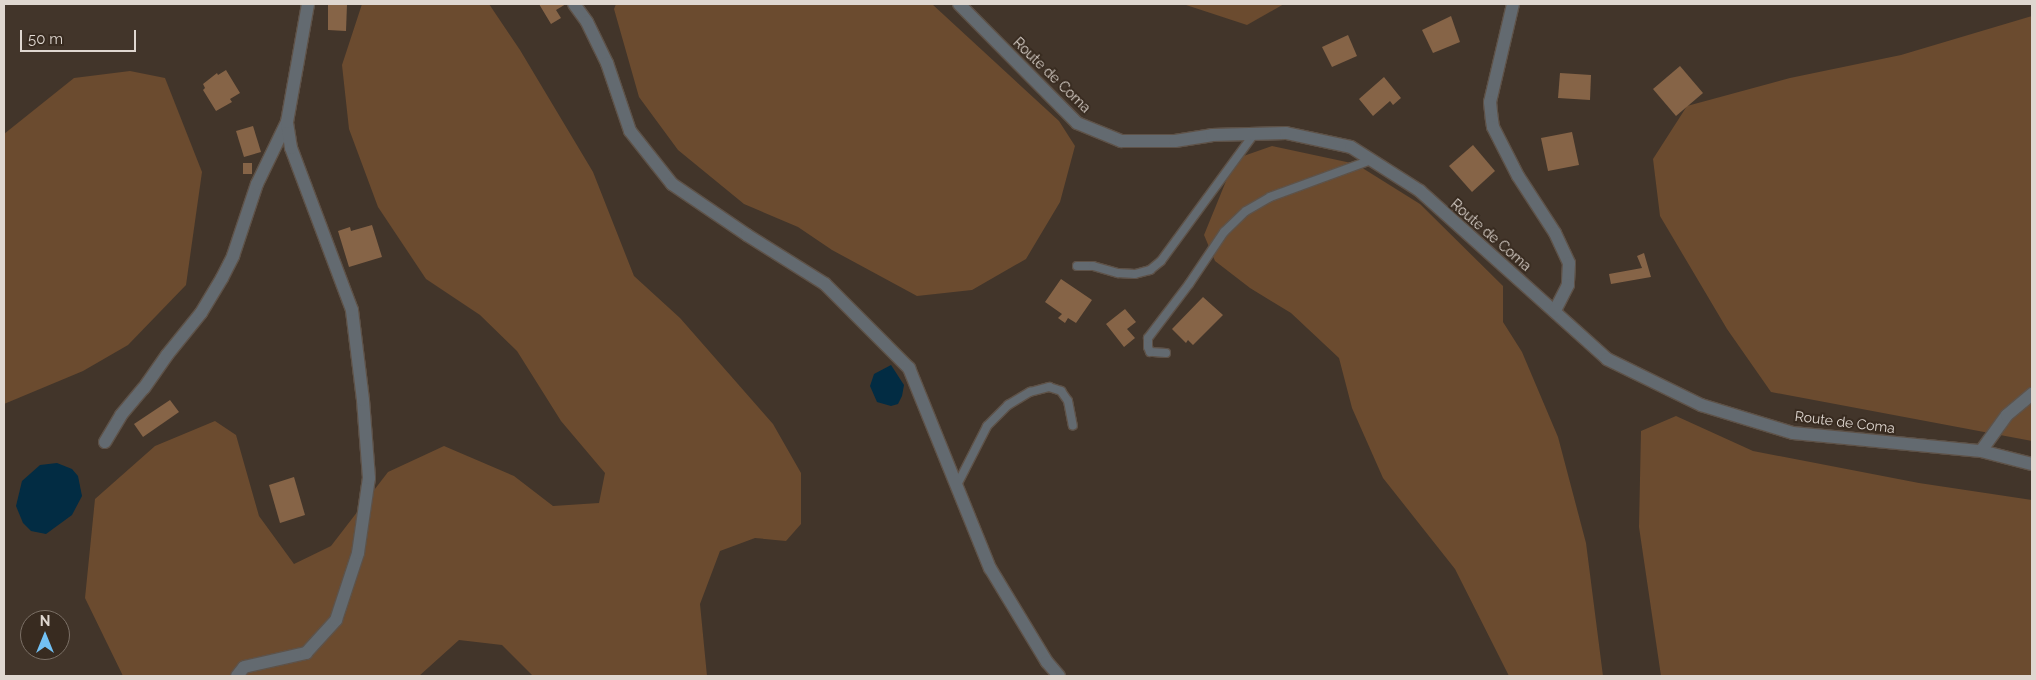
<!DOCTYPE html>
<html>
<head>
<meta charset="utf-8">
<style>
  body { margin:0 }
  #map { position:relative; width:2036px; height:680px; overflow:hidden; background:#42352a; font-family:Raleway,sans-serif }
  div>[style] { position:absolute }
  .green>* { inset:0; background:#6b4b2f }
  .water>* { inset:0; background:#022c43 }
  .building>* { inset:0; background:#866447 }
  .roads { filter:drop-shadow(1px 0 #5e5248) drop-shadow(-1px 0 #5e5248) drop-shadow(0 1px #5e5248) drop-shadow(0 -1px #5e5248) }
  .service>* { height:8px; margin:-4px; padding:0 4px; transform-origin:4px; border-radius:4px; background:#636a70 }
  .minor>* { height:12px; margin:-6px; padding:0 6px; transform-origin:6px; border-radius:6px; background:#636a70 }
  span { translate:-50% -50%; white-space:nowrap; text-align:center; line-height:1.15; -webkit-text-stroke:4px #382b20; paint-order:stroke }
  .street-label { font-size:14px; color:#dfd7d0 }
  .frame { position:absolute; inset:0; border:5px solid #dfd7d0; pointer-events:none }
  .north { position:absolute; left:20px; top:610px; width:50px; height:50px; box-sizing:border-box; background:#382b20; border:1px solid #7b7066; border-radius:50%; rotate:0deg; font-size:14px; font-weight:700; line-height:20px; text-align:center; color:#dfd7d0 }
  .north::after { content:''; display:block; margin:auto; width:18px; height:22px; background:#72c1f5; clip-path:polygon(50% 0,100% 100%,50% 72%,0 100%) }
  .scale { position:absolute; left:20px; top:30px; width:116px; height:22px; box-sizing:border-box; border:2px solid #dfd7d0; border-top:0; padding-left:6px; font-size:15px; line-height:18px; white-space:nowrap; color:#dfd7d0; -webkit-text-stroke:4px #382b20; paint-order:stroke }
</style>
</head>
<body>
<div id="map">
  <div class="green">
    <i style="clip-path:polygon(362px 4px,489px 4px,520px 50px,593px 172px,634px 276px,680px 318px,773px 424px,801px 473px,801px 524px,786px 541px,755px 538px,720px 551px,700px 604px,707px 676px,533px 676px,502px 645px,459px 640px,419px 676px,123px 676px,85px 598px,95px 499px,155px 446px,215px 421px,236px 435px,259px 516px,294px 564px,331px 546px,388px 472px,444px 446px,514px 476px,553px 506px,599px 503px,605px 473px,561px 421px,517px 351px,480px 315px,426px 279px,378px 207px,349px 129px,342px 65px)"></i>
    <i style="clip-path:polygon(616px 4px,932px 4px,1059px 121px,1075px 146px,1060px 202px,1026px 259px,972px 290px,917px 296px,832px 250px,798px 227px,744px 204px,678px 150px,639px 97px,614px 9px)"></i>
    <i style="clip-path:polygon(1183px 4px,1284px 4px,1247px 25px)"></i>
    <i style="clip-path:polygon(2032px 16px,2032px 441px,1771px 392px,1727px 329px,1660px 216px,1653px 159px,1687px 106px,1790px 78px,1901px 55px)"></i>
    <i style="clip-path:polygon(130px 71px,165px 78px,202px 172px,186px 285px,128px 345px,83px 371px,4px 404px,4px 134px,74px 78px)"></i>
    <i style="clip-path:polygon(1272px 146px,1356px 164px,1420px 204px,1503px 286px,1503px 322px,1522px 352px,1558px 437px,1586px 543px,1603px 676px,1509px 676px,1455px 569px,1383px 478px,1352px 408px,1339px 358px,1291px 313px,1250px 288px,1215px 261px,1204px 235px,1235px 159px)"></i>
    <i style="clip-path:polygon(1676px 416px,1753px 451px,1919px 483px,2032px 500px,2032px 676px,1661px 676px,1639px 527px,1641px 431px)"></i>
  </div>
  <div class="water">
    <i style="clip-path:polygon(891px 365px,904px 385px,902px 396px,898px 404px,891px 406px,877px 402px,870px 386px,874px 374px)"></i>
    <i style="clip-path:polygon(57px 463px,72px 469px,78px 476px,82px 496px,72px 515px,46px 534px,31px 531px,23px 523px,16px 506px,22px 481px,40px 465px)"></i>
  </div>
  <div class="building">
    <i style="clip-path:polygon(328px 4px,347px 4px,346px 31px,328px 30px)"></i>
    <i style="clip-path:polygon(539px 4px,566px 4px,556px 10px,561px 18px,551px 24px)"></i>
    <i style="clip-path:polygon(1451px 16px,1460px 42px,1433px 53px,1422px 30px)"></i>
    <i style="clip-path:polygon(1348px 35px,1357px 56px,1332px 67px,1322px 47px)"></i>
    <i style="clip-path:polygon(1680px 66px,1703px 93px,1676px 116px,1653px 89px)"></i>
    <i style="clip-path:polygon(226px 70px,240px 93px,230px 99px,232px 102px,216px 111px,203px 90px,205px 88px,203px 84px,217px 73px,218px 75px)"></i>
    <i style="clip-path:polygon(1560px 73px,1591px 75px,1590px 100px,1558px 98px)"></i>
    <i style="clip-path:polygon(1384px 77px,1401px 98px,1393px 105px,1390px 101px,1373px 116px,1359px 99px)"></i>
    <i style="clip-path:polygon(253px 126px,261px 152px,244px 157px,236px 131px)"></i>
    <i style="clip-path:polygon(1572px 132px,1579px 165px,1548px 171px,1541px 138px)"></i>
    <i style="clip-path:polygon(1473px 145px,1495px 171px,1472px 192px,1449px 166px)"></i>
    <i style="clip-path:polygon(243px 163px,252px 163px,252px 174px,243px 174px)"></i>
    <i style="clip-path:polygon(372px 225px,382px 257px,349px 267px,338px 231px,350px 227px,351px 231px)"></i>
    <i style="clip-path:polygon(1644px 253px,1651px 277px,1611px 284px,1609px 274px,1642px 268px,1637px 256px)"></i>
    <i style="clip-path:polygon(1061px 279px,1092px 300px,1076px 323px,1068px 318px,1065px 323px,1058px 318px,1062px 314px,1045px 302px)"></i>
    <i style="clip-path:polygon(1203px 297px,1223px 315px,1193px 345px,1188px 340px,1186px 343px,1172px 329px)"></i>
    <i style="clip-path:polygon(1125px 309px,1136px 322px,1127px 329px,1135px 338px,1124px 347px,1106px 324px)"></i>
    <i style="clip-path:polygon(170px 400px,179px 412px,143px 437px,134px 424px)"></i>
    <i style="clip-path:polygon(294px 477px,305px 515px,280px 523px,269px 485px)"></i>
  </div>
  <div class="roads">
    <div class="service">
      <i style="left:1077px;top:266px;width:16px"></i>
      <i style="left:1093px;top:266px;width:26px;rotate:16deg"></i>
      <i style="left:1118px;top:273px;width:17px;rotate:3deg"></i>
      <i style="left:1135px;top:274px;width:16px;rotate:-15deg"></i>
      <i style="left:1150px;top:270px;width:14px;rotate:-39deg"></i>
      <i style="left:1161px;top:261px;width:157px;rotate:-53.8deg"></i>
      <i style="left:1166px;top:353px;width:16px;rotate:-176deg"></i>
      <i style="left:1150px;top:352px;width:5px;rotate:-112deg"></i>
      <i style="left:1148px;top:347px;width:9px;rotate:-90deg"></i>
      <i style="left:1148px;top:338px;width:68px;rotate:-52.8deg"></i>
      <i style="left:1189px;top:284px;width:63px;rotate:-56.1deg"></i>
      <i style="left:1224px;top:232px;width:30px;rotate:-44deg"></i>
      <i style="left:1246px;top:211px;width:28px;rotate:-30deg"></i>
      <i style="left:1270px;top:197px;width:108px;rotate:-20.1deg"></i>
      <i style="left:957px;top:485px;width:66px;rotate:-63deg"></i>
      <i style="left:987px;top:426px;width:30px;rotate:-45deg"></i>
      <i style="left:1008px;top:405px;width:26px;rotate:-31deg"></i>
      <i style="left:1030px;top:392px;width:20px;rotate:-15deg"></i>
      <i style="left:1049px;top:387px;width:13px;rotate:18deg"></i>
      <i style="left:1061px;top:391px;width:12px;rotate:55deg"></i>
      <i style="left:1068px;top:401px;width:25px;rotate:79deg"></i>
    </div>
    <div class="minor">
      <i style="left:574px;top:4px;width:22px;rotate:54deg"></i>
      <i style="left:587px;top:22px;width:46px;rotate:64deg"></i>
      <i style="left:607px;top:63px;width:72px;rotate:71.3deg"></i>
      <i style="left:630px;top:131px;width:68px;rotate:51.6deg"></i>
      <i style="left:672px;top:184px;width:91px;rotate:34.2deg"></i>
      <i style="left:747px;top:235px;width:92px;rotate:32.1deg"></i>
      <i style="left:825px;top:284px;width:119px;rotate:45deg"></i>
      <i style="left:909px;top:368px;width:216px;rotate:68deg"></i>
      <i style="left:990px;top:568px;width:110px;rotate:58.8deg"></i>
      <i style="left:1047px;top:662px;width:18px;rotate:49deg"></i>
      <i style="left:959px;top:4px;width:168px;rotate:45.2deg"></i>
      <i style="left:1077px;top:123px;width:48px;rotate:22.2deg"></i>
      <i style="left:1121px;top:141px;width:54px"></i>
      <i style="left:1175px;top:141px;width:37px;rotate:-9deg"></i>
      <i style="left:1212px;top:135px;width:74px;rotate:-1.5deg"></i>
      <i style="left:1286px;top:133px;width:66px;rotate:12.2deg"></i>
      <i style="left:1351px;top:147px;width:82px;rotate:32.5deg"></i>
      <i style="left:1420px;top:191px;width:251px;rotate:41.9deg"></i>
      <i style="left:1607px;top:359px;width:105px;rotate:26.1deg"></i>
      <i style="left:1701px;top:405px;width:96px;rotate:16.9deg"></i>
      <i style="left:1793px;top:433px;width:189px;rotate:5.5deg"></i>
      <i style="left:1981px;top:451px;width:53px;rotate:14.3deg"></i>
      <i style="left:1513px;top:4px;width:101px;rotate:103.2deg"></i>
      <i style="left:1490px;top:102px;width:18px;rotate:84deg"></i>
      <i style="left:1492px;top:120px;width:7px;rotate:82deg"></i>
      <i style="left:1493px;top:127px;width:55px;rotate:63deg"></i>
      <i style="left:1518px;top:176px;width:68px;rotate:57deg"></i>
      <i style="left:1555px;top:233px;width:33px;rotate:65deg"></i>
      <i style="left:1569px;top:263px;width:22px;rotate:93deg"></i>
      <i style="left:1568px;top:285px;width:29px;rotate:117deg"></i>
      <i style="left:105px;top:442px;width:31px;rotate:-59deg"></i>
      <i style="left:121px;top:415px;width:35px;rotate:-50deg"></i>
      <i style="left:144px;top:388px;width:40px;rotate:-55.1deg"></i>
      <i style="left:167px;top:355px;width:54px;rotate:-51deg"></i>
      <i style="left:201px;top:313px;width:41px;rotate:-59deg"></i>
      <i style="left:222px;top:278px;width:25px;rotate:-63deg"></i>
      <i style="left:233px;top:256px;width:76px;rotate:-71.6deg"></i>
      <i style="left:257px;top:184px;width:69px;rotate:-64.2deg"></i>
      <i style="left:1981px;top:451px;width:44px;rotate:-54.2deg"></i>
      <i style="left:2007px;top:415px;width:33px;rotate:-40deg"></i>
      <i style="left:237px;top:676px;width:11px;rotate:-52deg"></i>
      <i style="left:244px;top:667px;width:64px;rotate:-12.7deg"></i>
      <i style="left:306px;top:653px;width:45px;rotate:-47.7deg"></i>
      <i style="left:336px;top:620px;width:71px;rotate:-71.8deg"></i>
      <i style="left:358px;top:553px;width:76px;rotate:-81.7deg"></i>
      <i style="left:369px;top:478px;width:78px;rotate:-94.4deg"></i>
      <i style="left:363px;top:400px;width:91px;rotate:-97deg"></i>
      <i style="left:352px;top:310px;width:173px;rotate:-110.6deg"></i>
      <i style="left:291px;top:148px;width:26px;rotate:-99deg"></i>
      <i style="left:287px;top:122px;width:120px;rotate:-79.9deg"></i>
    </div>
  </div>
  <div class="street-label">
    <span style="left:1052px;top:75px;rotate:44deg">Route de Coma</span>
    <span style="left:1491px;top:235px;rotate:41deg">Route de Coma</span>
    <span style="left:1845px;top:422px;rotate:7deg">Route de Coma</span>
  </div>
  <div class="frame"></div>
  <div class="north">N</div>
  <div class="scale">50 m</div>
</div>
</body>
</html>
